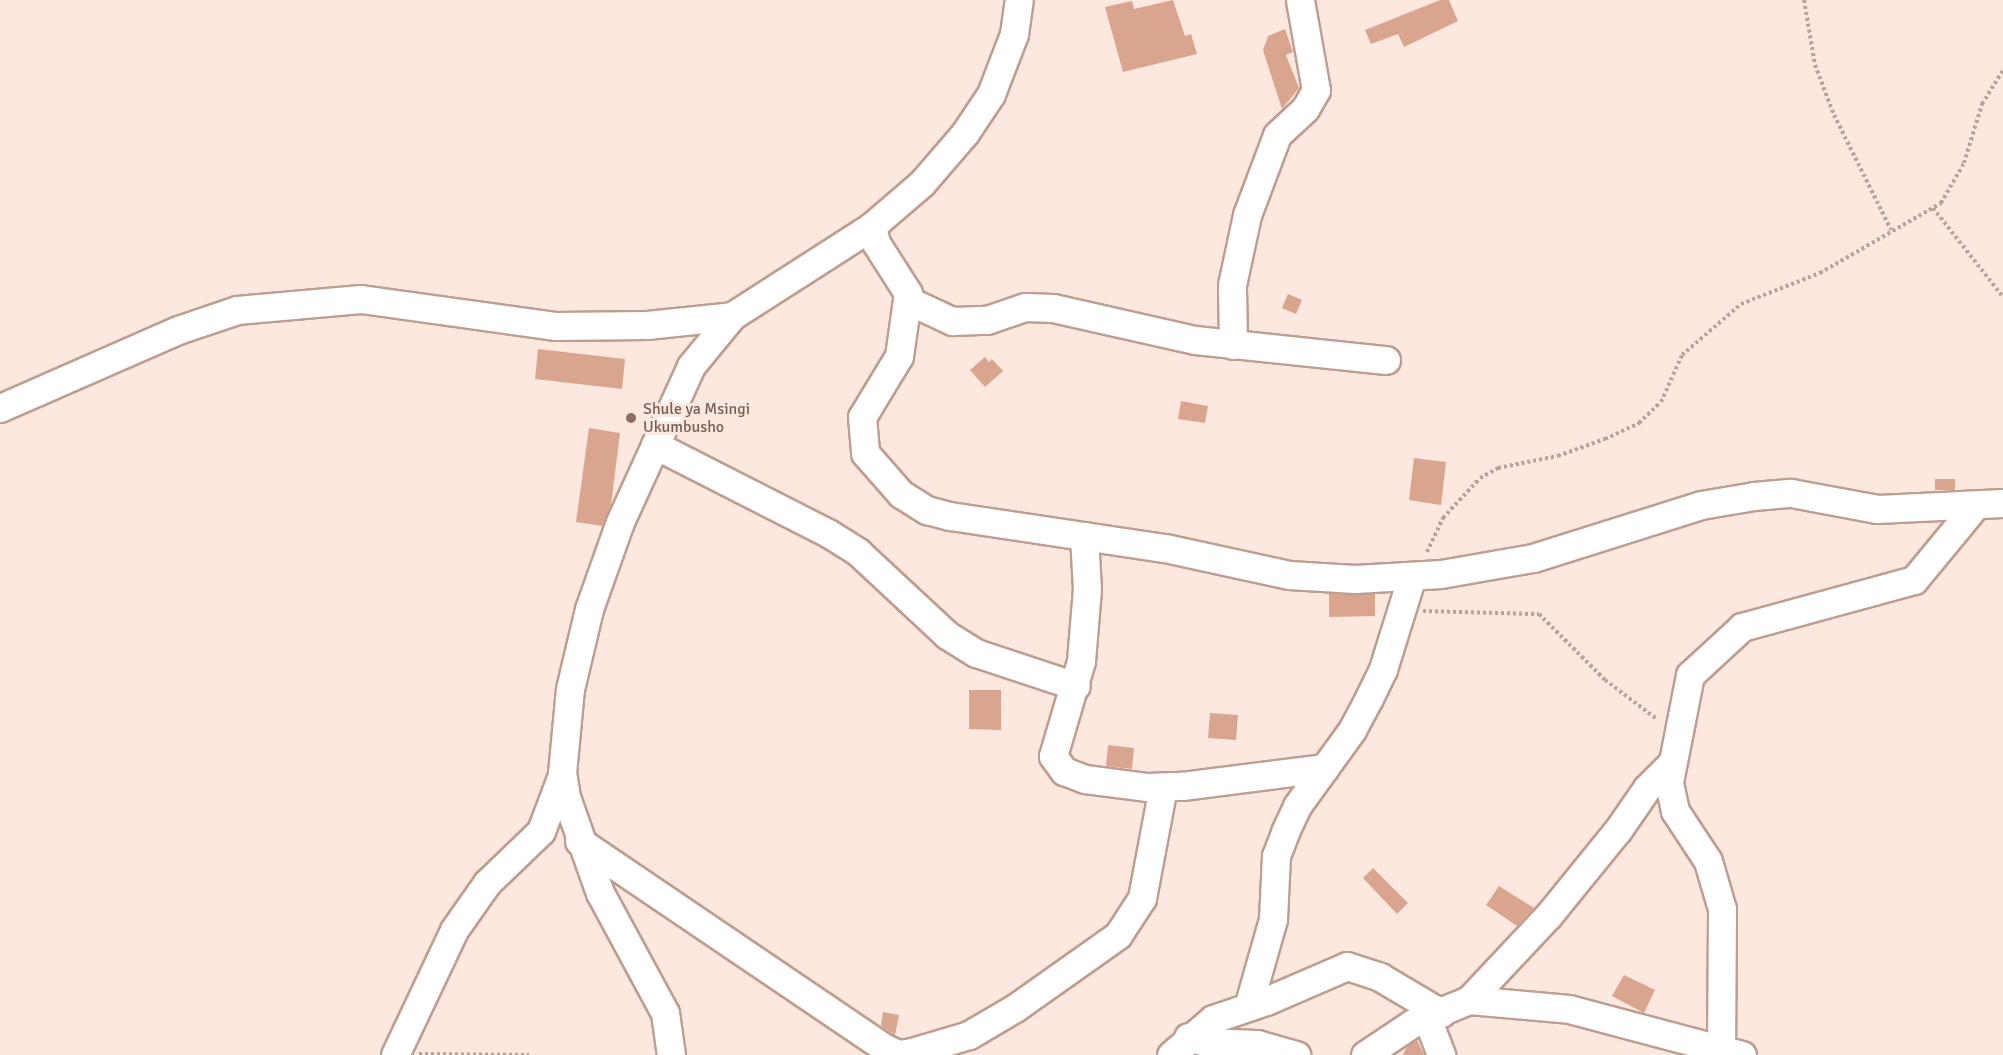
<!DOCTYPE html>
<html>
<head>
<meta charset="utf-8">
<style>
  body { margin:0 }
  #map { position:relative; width:2003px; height:1055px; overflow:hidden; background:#fde8e0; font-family:Signika,sans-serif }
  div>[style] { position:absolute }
  .building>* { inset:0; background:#daa58e }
  .path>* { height:4px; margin-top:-2px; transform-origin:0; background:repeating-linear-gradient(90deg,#b5a39c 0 3px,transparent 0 6px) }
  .roads { filter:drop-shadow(2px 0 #be9e90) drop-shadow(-2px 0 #be9e90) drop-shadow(0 2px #be9e90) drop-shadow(0 -2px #be9e90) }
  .minor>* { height:27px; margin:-13.5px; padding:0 13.5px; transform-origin:13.5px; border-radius:13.5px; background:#fff }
  .dots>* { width:16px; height:16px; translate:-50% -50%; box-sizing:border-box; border:3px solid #fde8e0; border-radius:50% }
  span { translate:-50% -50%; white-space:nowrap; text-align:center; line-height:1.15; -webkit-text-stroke:6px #fde8e0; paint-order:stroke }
  .education-label { font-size:16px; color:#785e54 }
  .left { translate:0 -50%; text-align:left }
</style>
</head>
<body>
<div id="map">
  <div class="building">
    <i style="clip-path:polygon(1173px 0,1185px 36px,1191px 34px,1197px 54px,1123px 72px,1105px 7px,1132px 1px,1134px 9px)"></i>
    <i style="clip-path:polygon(1440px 0,1449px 0,1458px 21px,1404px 47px,1398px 34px,1371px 44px,1365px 30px)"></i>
    <i style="clip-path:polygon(1285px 29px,1293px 52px,1286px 55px,1299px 88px,1282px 109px,1263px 50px,1268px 36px)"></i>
    <i style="clip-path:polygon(1288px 294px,1302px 300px,1296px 314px,1282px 308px)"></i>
    <i style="clip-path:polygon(538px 349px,625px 359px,622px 389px,535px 379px)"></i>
    <i style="clip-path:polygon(985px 357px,989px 362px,992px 359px,1003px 371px,985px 387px,970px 370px)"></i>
    <i style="clip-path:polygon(1181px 401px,1208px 406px,1205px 423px,1178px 419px)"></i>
    <i style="clip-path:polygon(589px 428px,620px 433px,611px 505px,602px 526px,576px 522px)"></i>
    <i style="clip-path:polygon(1414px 458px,1446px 462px,1441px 505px,1409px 500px)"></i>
    <i style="clip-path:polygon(1935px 479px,1955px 479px,1955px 490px,1935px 490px)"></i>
    <i style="clip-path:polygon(1329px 593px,1375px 594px,1375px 616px,1329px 617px)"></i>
    <i style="clip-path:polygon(969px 690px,1001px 690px,1001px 730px,969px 729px)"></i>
    <i style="clip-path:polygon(1210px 713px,1238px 715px,1236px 740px,1208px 738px)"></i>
    <i style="clip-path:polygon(1108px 745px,1134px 748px,1132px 769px,1106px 766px)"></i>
    <i style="clip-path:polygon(1373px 868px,1408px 903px,1397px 914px,1363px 878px)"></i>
    <i style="clip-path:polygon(1499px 886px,1534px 908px,1517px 926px,1486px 905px)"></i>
    <i style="clip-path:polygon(1624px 975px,1655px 990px,1644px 1013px,1612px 996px)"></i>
    <i style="clip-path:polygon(883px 1012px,899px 1015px,895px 1035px,881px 1026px)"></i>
    <i style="clip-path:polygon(1417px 1040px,1424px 1055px,1403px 1055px,1407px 1046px)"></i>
  </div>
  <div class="path">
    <i style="left:1804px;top:0;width:66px;rotate:80.4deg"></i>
    <i style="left:1815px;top:65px;width:53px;rotate:69.2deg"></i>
    <i style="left:1834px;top:115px;width:128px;rotate:63.6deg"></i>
    <i style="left:1933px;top:208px;width:113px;rotate:51.8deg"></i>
    <i style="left:1427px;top:552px;width:38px;rotate:-65deg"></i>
    <i style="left:1443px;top:518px;width:54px;rotate:-47.2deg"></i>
    <i style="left:1480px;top:478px;width:21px;rotate:-29deg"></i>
    <i style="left:1498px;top:468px;width:61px;rotate:-11.3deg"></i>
    <i style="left:1558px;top:456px;width:50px;rotate:-19.9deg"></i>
    <i style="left:1605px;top:439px;width:38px;rotate:-25deg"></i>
    <i style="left:1639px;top:423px;width:30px;rotate:-44deg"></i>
    <i style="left:1661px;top:402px;width:51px;rotate:-65.9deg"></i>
    <i style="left:1682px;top:355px;width:78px;rotate:-40.8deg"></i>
    <i style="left:1741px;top:304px;width:85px;rotate:-21.4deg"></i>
    <i style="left:1820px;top:273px;width:140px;rotate:-30deg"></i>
    <i style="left:1941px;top:203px;width:46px;rotate:-60.1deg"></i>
    <i style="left:1964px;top:163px;width:62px;rotate:-73deg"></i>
    <i style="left:1982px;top:104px;width:39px;rotate:-58deg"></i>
    <i style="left:1423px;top:611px;width:116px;rotate:1.5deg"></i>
    <i style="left:1539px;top:614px;width:93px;rotate:45deg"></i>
    <i style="left:1605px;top:680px;width:66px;rotate:37deg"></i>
    <i style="left:419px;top:1054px;width:110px;rotate:0.5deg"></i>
  </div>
  <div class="roads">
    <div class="minor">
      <i style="left:872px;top:226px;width:17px;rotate:77deg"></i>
      <i style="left:876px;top:243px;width:59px;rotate:57.4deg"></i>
      <i style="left:908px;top:293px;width:64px;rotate:98.1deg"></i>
      <i style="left:899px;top:356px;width:71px;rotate:121.2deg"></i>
      <i style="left:862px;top:417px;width:36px;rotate:85deg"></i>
      <i style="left:865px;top:453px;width:55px;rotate:48.7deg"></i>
      <i style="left:901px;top:494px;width:31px;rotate:32deg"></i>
      <i style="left:927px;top:510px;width:24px;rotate:15deg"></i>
      <i style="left:950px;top:516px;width:217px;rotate:8.5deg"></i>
      <i style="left:1165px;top:548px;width:127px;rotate:12.3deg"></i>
      <i style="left:1289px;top:575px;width:66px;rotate:3.5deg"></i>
      <i style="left:1355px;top:579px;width:86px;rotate:-3.3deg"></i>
      <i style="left:1441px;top:574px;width:93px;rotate:-9.9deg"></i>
      <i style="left:1533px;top:558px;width:176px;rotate:-17.5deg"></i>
      <i style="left:1701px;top:505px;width:54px;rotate:-9.6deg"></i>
      <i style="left:1754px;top:496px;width:37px;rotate:-5deg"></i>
      <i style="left:1791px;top:493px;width:87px;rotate:10.5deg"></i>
      <i style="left:1877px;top:509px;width:126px;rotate:-2.7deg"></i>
      <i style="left:907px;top:300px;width:50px;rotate:25deg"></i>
      <i style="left:952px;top:321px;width:35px;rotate:-2deg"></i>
      <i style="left:987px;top:320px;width:40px;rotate:-18.9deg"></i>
      <i style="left:1025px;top:307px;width:28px;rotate:2deg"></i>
      <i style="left:1053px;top:308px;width:146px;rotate:12.7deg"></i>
      <i style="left:1195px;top:340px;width:192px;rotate:6deg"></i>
      <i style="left:1233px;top:345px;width:60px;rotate:-91deg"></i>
      <i style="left:1232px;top:285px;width:72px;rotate:-77.9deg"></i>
      <i style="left:1247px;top:215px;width:85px;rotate:-69.4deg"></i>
      <i style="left:1277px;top:135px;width:38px;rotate:-43deg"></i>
      <i style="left:1305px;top:109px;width:22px;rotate:-60deg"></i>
      <i style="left:1316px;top:90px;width:91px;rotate:-100.1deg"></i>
      <i style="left:0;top:408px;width:194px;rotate:-23.7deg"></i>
      <i style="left:178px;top:330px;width:62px;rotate:-18.7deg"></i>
      <i style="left:237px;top:310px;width:124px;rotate:-5.1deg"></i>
      <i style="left:361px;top:299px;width:197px;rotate:7.9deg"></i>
      <i style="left:556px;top:326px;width:91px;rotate:-0.6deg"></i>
      <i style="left:647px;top:325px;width:85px;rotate:-6deg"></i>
      <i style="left:655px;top:445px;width:194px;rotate:27deg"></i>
      <i style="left:828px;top:533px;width:36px;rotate:32deg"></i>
      <i style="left:858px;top:552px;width:122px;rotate:43deg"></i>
      <i style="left:947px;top:635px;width:34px;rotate:32deg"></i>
      <i style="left:976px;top:653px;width:105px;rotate:18.3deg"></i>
      <i style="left:1084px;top:536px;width:53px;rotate:86.8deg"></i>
      <i style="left:1087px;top:589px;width:72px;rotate:94.8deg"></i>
      <i style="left:1081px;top:661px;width:99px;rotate:106.4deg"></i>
      <i style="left:1053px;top:756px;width:19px;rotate:54deg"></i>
      <i style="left:1064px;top:771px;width:22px;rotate:21deg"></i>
      <i style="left:1085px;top:779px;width:63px;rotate:7.4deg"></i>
      <i style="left:1147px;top:787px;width:35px;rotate:-2deg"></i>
      <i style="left:1182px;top:786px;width:144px;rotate:-7.2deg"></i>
      <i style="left:579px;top:841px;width:369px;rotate:34.1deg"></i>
      <i style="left:885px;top:1048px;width:14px;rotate:25deg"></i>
      <i style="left:898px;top:1054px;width:14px;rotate:-8deg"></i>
      <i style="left:912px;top:1052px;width:59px;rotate:-16.6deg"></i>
      <i style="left:969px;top:1035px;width:53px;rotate:-30.4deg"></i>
      <i style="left:1015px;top:1008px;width:126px;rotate:-35.3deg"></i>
      <i style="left:1118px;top:935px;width:44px;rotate:-57deg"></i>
      <i style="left:1142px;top:898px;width:113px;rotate:-79.3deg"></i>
      <i style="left:1469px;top:1000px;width:100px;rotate:5.1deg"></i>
      <i style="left:1569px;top:1009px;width:179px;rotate:14.9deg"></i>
      <i style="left:1248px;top:1007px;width:91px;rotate:-74.1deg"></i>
      <i style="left:1273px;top:919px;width:63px;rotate:-87.3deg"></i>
      <i style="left:1276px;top:856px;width:26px;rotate:-69deg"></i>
      <i style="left:1285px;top:832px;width:29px;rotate:-65deg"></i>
      <i style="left:1297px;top:806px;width:94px;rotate:-54.1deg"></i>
      <i style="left:1352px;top:730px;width:36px;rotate:-62deg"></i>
      <i style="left:1369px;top:698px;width:32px;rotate:-64deg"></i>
      <i style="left:1383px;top:669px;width:97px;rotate:-72.7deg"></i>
      <i style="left:1427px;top:1018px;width:40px;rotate:69deg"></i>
      <i style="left:1188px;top:1037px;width:18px;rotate:16deg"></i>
      <i style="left:1205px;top:1042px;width:52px;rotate:2.2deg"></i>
      <i style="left:1257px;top:1044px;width:41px;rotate:15.8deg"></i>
      <i style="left:395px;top:1055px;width:138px;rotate:-64.7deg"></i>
      <i style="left:454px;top:930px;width:57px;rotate:-54.9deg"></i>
      <i style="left:487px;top:883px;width:75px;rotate:-43.9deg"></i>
      <i style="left:541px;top:831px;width:60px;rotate:-69.4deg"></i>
      <i style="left:671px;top:1055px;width:42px;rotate:-98.1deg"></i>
      <i style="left:665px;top:1013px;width:136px;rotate:-118.4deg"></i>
      <i style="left:600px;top:893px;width:102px;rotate:-109.5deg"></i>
      <i style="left:566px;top:797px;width:24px;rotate:-99deg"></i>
      <i style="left:562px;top:773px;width:84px;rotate:-84.6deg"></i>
      <i style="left:570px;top:689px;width:82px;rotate:-76.6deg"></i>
      <i style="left:589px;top:609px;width:92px;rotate:-70.4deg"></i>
      <i style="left:620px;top:522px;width:171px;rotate:-65.5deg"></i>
      <i style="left:691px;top:366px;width:65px;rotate:-50.6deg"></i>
      <i style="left:732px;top:316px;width:166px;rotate:-32.7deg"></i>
      <i style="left:872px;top:226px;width:66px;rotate:-40.7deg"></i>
      <i style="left:922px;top:183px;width:66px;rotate:-49.3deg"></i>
      <i style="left:965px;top:133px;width:47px;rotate:-56.3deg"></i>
      <i style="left:991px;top:94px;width:64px;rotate:-69deg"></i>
      <i style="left:1014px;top:34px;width:34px;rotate:-82deg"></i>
      <i style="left:1171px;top:1055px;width:55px;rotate:-40.6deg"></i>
      <i style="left:1213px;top:1019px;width:56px;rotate:-18.8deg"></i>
      <i style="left:1266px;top:1001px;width:88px;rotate:-23.4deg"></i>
      <i style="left:1347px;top:966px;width:35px;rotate:18deg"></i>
      <i style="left:1380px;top:977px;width:71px;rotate:30.5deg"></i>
      <i style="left:1365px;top:1055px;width:58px;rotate:-33.7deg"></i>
      <i style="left:1413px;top:1023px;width:61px;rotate:-22.3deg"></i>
      <i style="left:1469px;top:1000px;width:115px;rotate:-46.8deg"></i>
      <i style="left:1548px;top:916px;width:111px;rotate:-50.9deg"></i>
      <i style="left:1618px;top:830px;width:51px;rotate:-55.4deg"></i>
      <i style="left:1647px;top:788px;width:35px;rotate:-45deg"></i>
      <i style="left:1721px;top:1055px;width:146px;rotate:-89.6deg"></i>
      <i style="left:1722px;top:909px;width:50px;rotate:-106.3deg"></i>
      <i style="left:1708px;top:861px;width:60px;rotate:-123.4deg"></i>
      <i style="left:1675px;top:811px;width:30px;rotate:-102deg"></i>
      <i style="left:1669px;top:782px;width:109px;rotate:-78.9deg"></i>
      <i style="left:1690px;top:675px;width:71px;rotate:-42.7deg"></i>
      <i style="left:1742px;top:627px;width:178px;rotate:-15.3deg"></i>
      <i style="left:1914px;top:580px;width:96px;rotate:-50.5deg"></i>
    </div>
  </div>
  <div class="dots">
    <i style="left:631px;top:418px;background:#8d6e63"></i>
  </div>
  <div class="education-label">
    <span class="left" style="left:643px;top:418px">Shule ya Msingi<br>Ukumbusho</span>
  </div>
</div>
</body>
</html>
